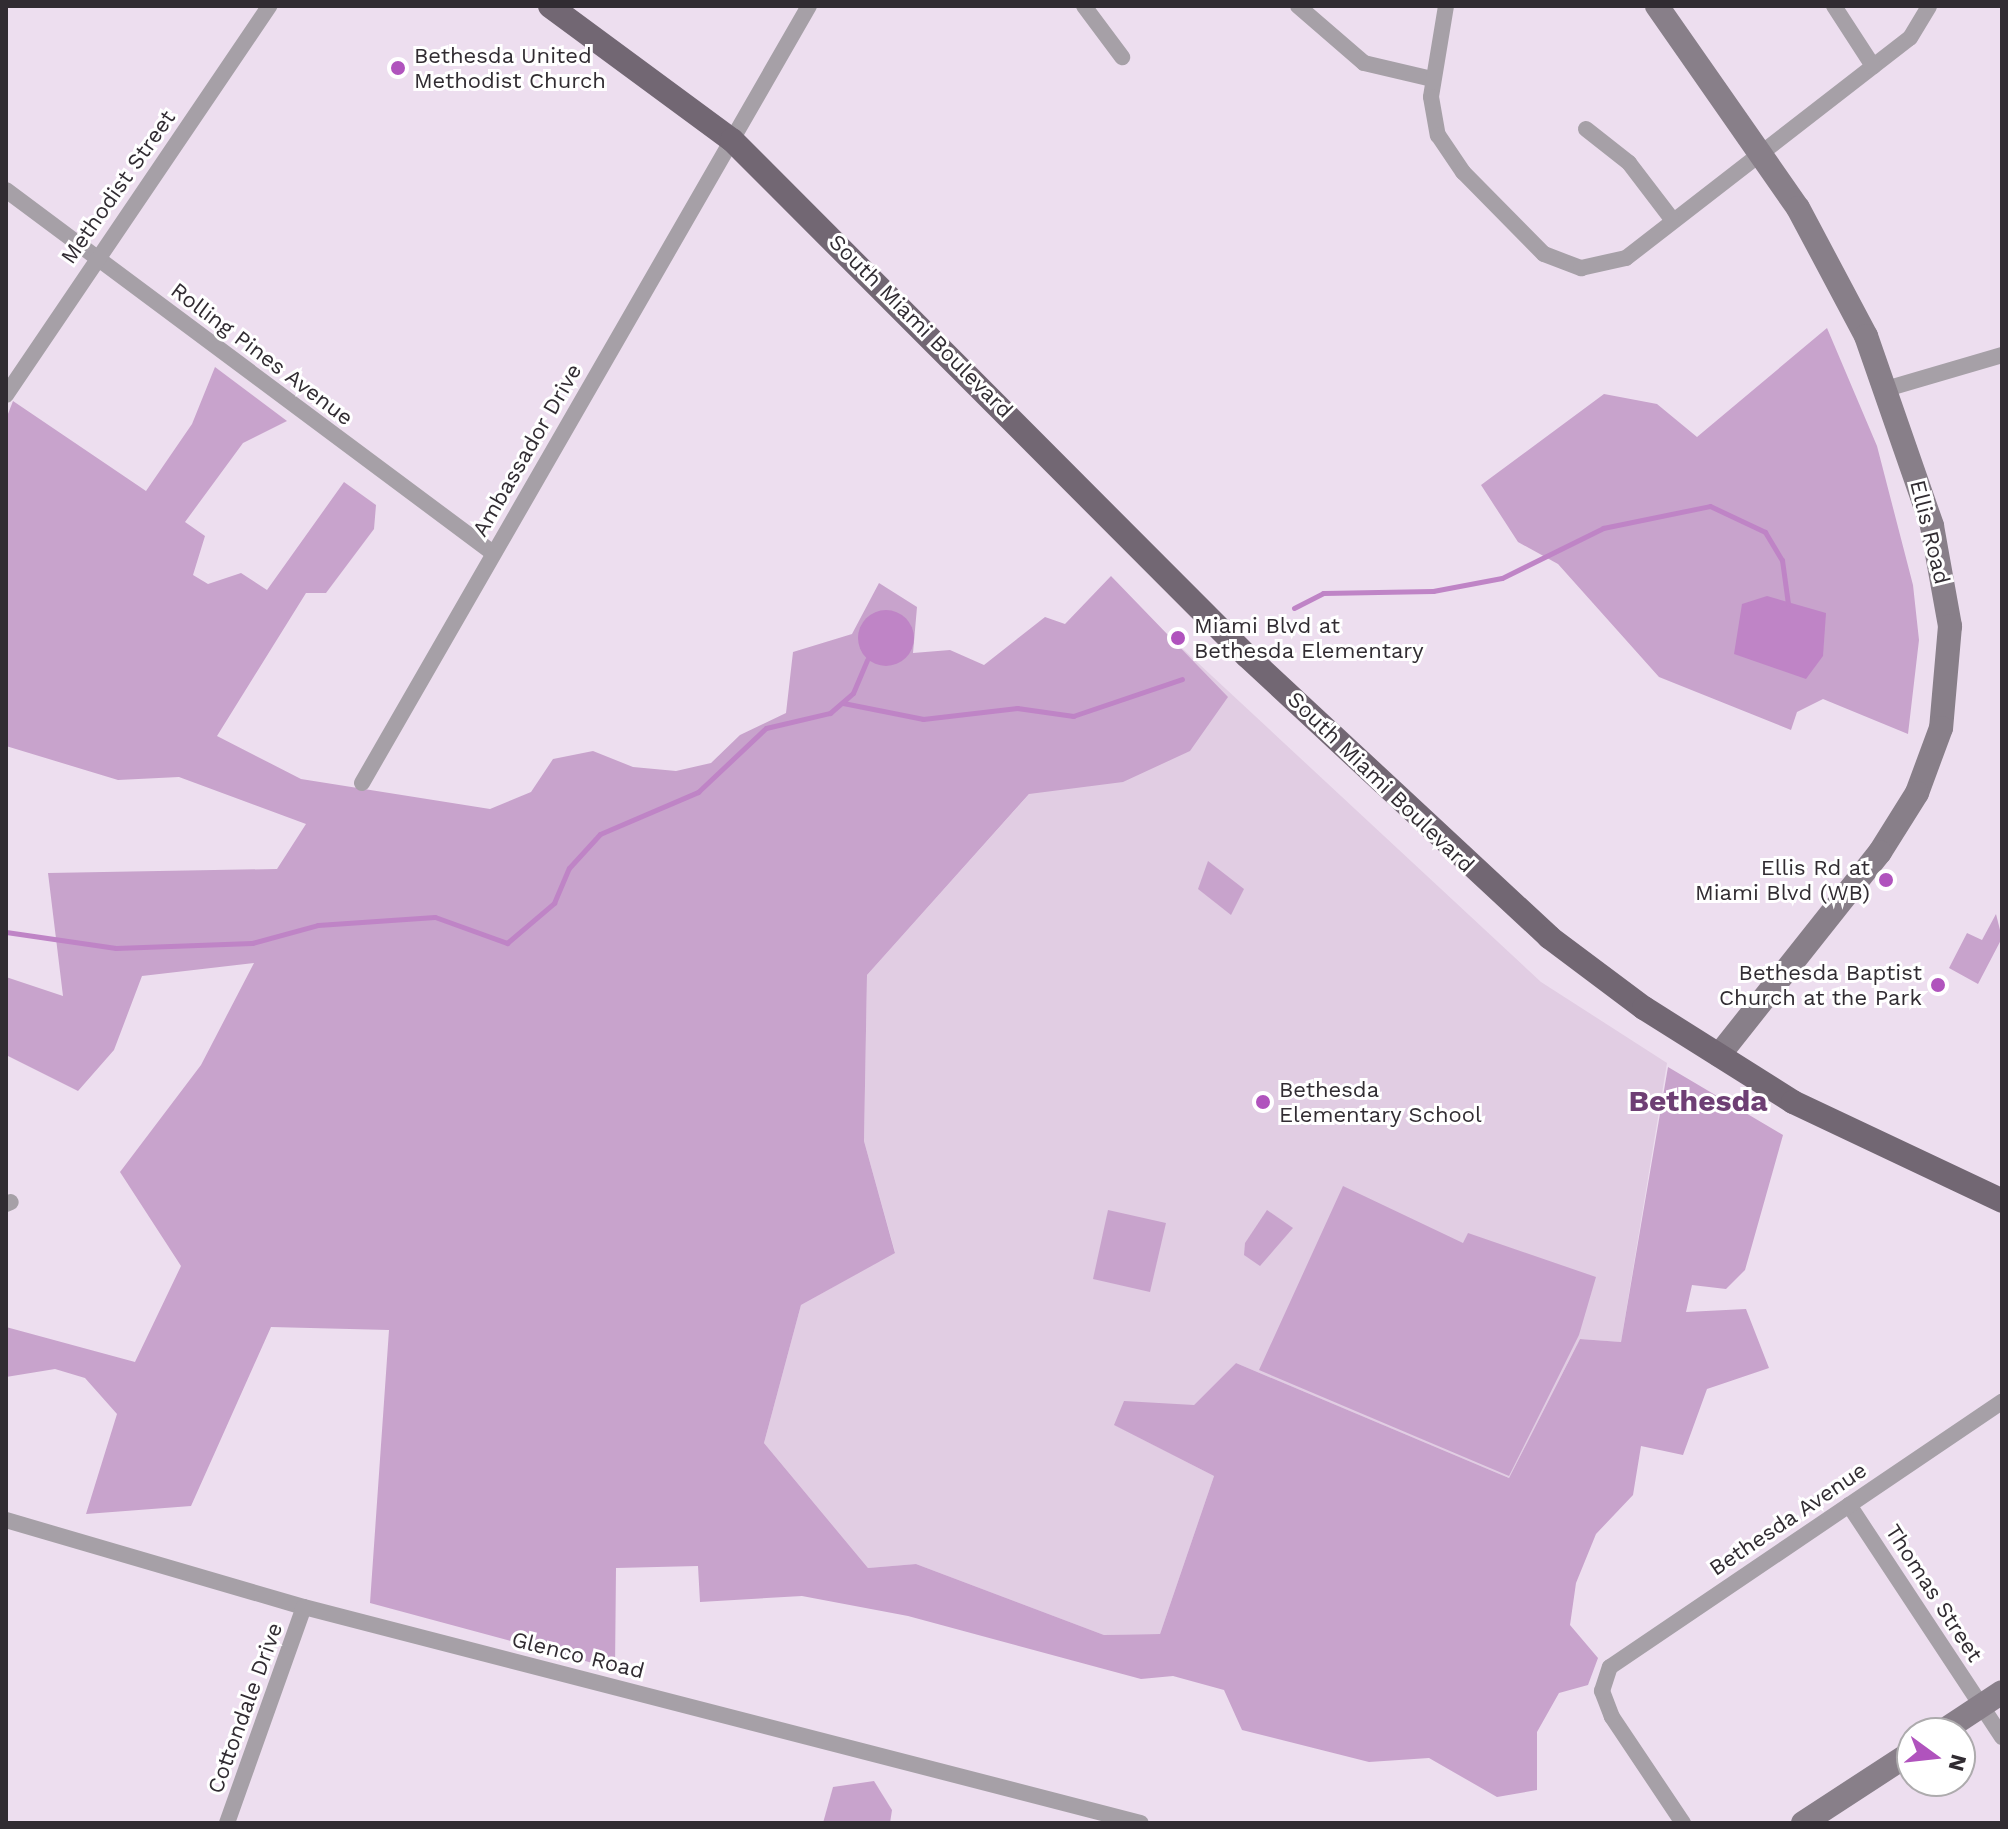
<!DOCTYPE html>
<html>
<head>
<meta charset="utf-8">
<style>
  body { margin:0 }
  #map { position:relative; width:2008px; height:1829px; overflow:hidden; background:#eddeef; font-family:"Work Sans",sans-serif }
  div>[style] { position:absolute }
  .built>* { inset:0; background:#e1cde3 }
  .green>* { inset:0; background:#c8a3cc }
  .water>* { inset:0; background:#bf84c6 }
  .round { border-radius:50% }
  .stream>* { height:5px; margin:-2.5px; padding:0 2.5px; transform-origin:2.5px; border-radius:2.5px; background:#bf84c6 }
  .street>* { height:16px; margin:-8px; padding:0 8px; transform-origin:8px; border-radius:8px; background:#a6a0a7 }
  .secondary>* { height:24px; margin:-12px; padding:0 12px; transform-origin:12px; border-radius:12px; background:#887f89 }
  .primary>* { height:24px; margin:-12px; padding:0 12px; transform-origin:12px; border-radius:12px; background:#726773 }
  .dots>* { width:22px; height:22px; translate:-50% -50%; box-sizing:border-box; border:4px solid #fff; border-radius:50% }
  span { translate:-50% -50%; white-space:nowrap; text-align:center; line-height:1.15; -webkit-text-stroke:6px #fff; paint-order:stroke }
  .poi-label { font-size:22px; color:#312c32 }
  .left { translate:0 -50%; text-align:left }
  .right { translate:-100% -50%; text-align:right }
  .street-label { font-size:22px; color:#312c32 }
  .district-label { font-size:30px; color:#6e3f74; font-weight:700 }
  .frame { position:absolute; inset:0; border:8px solid #312c32; pointer-events:none }
  .north { position:absolute; left:1896px; top:1717px; width:80px; height:80px; box-sizing:border-box; background:#fff; border:2px solid #adabad; border-radius:50%; rotate:105deg; font-size:22px; font-weight:700; line-height:32px; text-align:center; color:#312c32 }
  .north::after { content:''; display:block; margin:auto; width:28px; height:36px; background:#b053bd; clip-path:polygon(50% 0,100% 100%,50% 72%,0 100%) }
</style>
</head>
<body>
<div id="map">
  <div class="built">
    <i style="clip-path:polygon(1170px 637px,1541px 982px,1667px 1063px,1621px 1342px,1580px 1339px,1509px 1478px,1236px 1363px,1194px 1405px,1115px 1425px,1214px 1476px,1160px 1634px,1104px 1635px,916px 1564px,868px 1568px,764px 1443px,801px 1305px,895px 1252px,864px 1141px,867px 975px)"></i>
  </div>
  <div class="green">
    <i style="clip-path:polygon(1827px 328px,1877px 446px,1913px 585px,1919px 640px,1908px 734px,1823px 699px,1797px 712px,1791px 730px,1659px 677px,1558px 564px,1518px 542px,1481px 485px,1604px 394px,1657px 404px,1697px 437px)"></i>
    <i style="clip-path:polygon(215px 367px,287px 421px,243px 443px,185px 522px,205px 536px,193px 575px,208px 584px,241px 573px,267px 590px,344px 482px,376px 505px,374px 529px,326px 593px,306px 593px,217px 736px,301px 779px,490px 809px,531px 792px,553px 759px,593px 751px,633px 767px,676px 771px,711px 763px,740px 735px,786px 713px,793px 652px,852px 634px,879px 583px,917px 607px,913px 653px,950px 650px,984px 665px,1045px 617px,1065px 624px,1111px 576px,1228px 697px,1190px 751px,1123px 782px,1029px 794px,867px 975px,864px 1141px,895px 1253px,801px 1305px,764px 1443px,868px 1568px,916px 1564px,1104px 1635px,1160px 1634px,1214px 1476px,1114px 1425px,1124px 1401px,1194px 1405px,1236px 1363px,1509px 1478px,1580px 1339px,1621px 1342px,1668px 1067px,1783px 1135px,1745px 1270px,1726px 1289px,1692px 1285px,1686px 1312px,1746px 1309px,1769px 1368px,1707px 1389px,1683px 1455px,1641px 1446px,1633px 1495px,1596px 1534px,1576px 1583px,1570px 1625px,1598px 1658px,1588px 1685px,1559px 1693px,1537px 1732px,1537px 1790px,1497px 1797px,1429px 1758px,1369px 1762px,1242px 1730px,1224px 1690px,1173px 1676px,1141px 1679px,908px 1616px,802px 1596px,700px 1602px,698px 1566px,616px 1568px,615px 1669px,370px 1603px,389px 1330px,271px 1327px,191px 1506px,86px 1514px,117px 1414px,85px 1378px,55px 1369px,6px 1377px,6px 1327px,135px 1362px,181px 1266px,120px 1172px,201px 1065px,254px 963px,142px 976px,114px 1050px,78px 1091px,6px 1055px,6px 977px,63px 996px,48px 873px,277px 869px,306px 824px,179px 777px,118px 780px,6px 746px,6px 419px,13px 401px,146px 491px,192px 424px)"></i>
    <i style="clip-path:polygon(1208px 861px,1244px 889px,1231px 915px,1198px 889px)"></i>
    <i style="clip-path:polygon(1996px 914px,2002px 938px,1978px 984px,1949px 968px,1967px 933px,1982px 940px)"></i>
    <i style="clip-path:polygon(1343px 1186px,1463px 1243px,1468px 1233px,1596px 1277px,1579px 1335px,1509px 1476px,1259px 1370px)"></i>
    <i style="clip-path:polygon(1108px 1210px,1166px 1223px,1150px 1292px,1093px 1279px)"></i>
    <i style="clip-path:polygon(1267px 1210px,1293px 1228px,1260px 1266px,1244px 1255px,1245px 1243px)"></i>
    <i style="clip-path:polygon(874px 1781px,892px 1810px,890px 1823px,823px 1823px,833px 1787px)"></i>
  </div>
  <div class="water">
    <i style="clip-path:polygon(1767px 596px,1826px 613px,1823px 656px,1806px 679px,1734px 654px,1742px 604px)"></i>
    <i class="round" style="left:858px;top:610px;width:56px;height:56px"></i>
  </div>
  <div class="stream">
    <i style="left:1294px;top:608px;width:33px;rotate:-27deg"></i>
    <i style="left:1323px;top:593px;width:110px;rotate:-1deg"></i>
    <i style="left:1433px;top:591px;width:70px;rotate:-10.7deg"></i>
    <i style="left:1502px;top:578px;width:113px;rotate:-26.3deg"></i>
    <i style="left:1603px;top:528px;width:109px;rotate:-11.6deg"></i>
    <i style="left:1710px;top:506px;width:61px;rotate:25.3deg"></i>
    <i style="left:1765px;top:532px;width:33px;rotate:59deg"></i>
    <i style="left:1782px;top:560px;width:44px;rotate:82.2deg"></i>
    <i style="left:843px;top:703px;width:82px;rotate:11.3deg"></i>
    <i style="left:923px;top:719px;width:95px;rotate:-6.7deg"></i>
    <i style="left:1017px;top:708px;width:57px;rotate:8.1deg"></i>
    <i style="left:1073px;top:716px;width:115px;rotate:-18.7deg"></i>
    <i style="left:6px;top:932px;width:111px;rotate:8.3deg"></i>
    <i style="left:116px;top:948px;width:136px;rotate:-2.1deg"></i>
    <i style="left:252px;top:943px;width:68px;rotate:-15.3deg"></i>
    <i style="left:318px;top:925px;width:117px;rotate:-3.9deg"></i>
    <i style="left:435px;top:917px;width:77px;rotate:19.9deg"></i>
    <i style="left:507px;top:943px;width:62px;rotate:-40.4deg"></i>
    <i style="left:554px;top:903px;width:38px;rotate:-67deg"></i>
    <i style="left:569px;top:868px;width:46px;rotate:-47.6deg"></i>
    <i style="left:600px;top:834px;width:107px;rotate:-23.2deg"></i>
    <i style="left:698px;top:792px;width:93px;rotate:-43.3deg"></i>
    <i style="left:766px;top:728px;width:66px;rotate:-13.2deg"></i>
    <i style="left:830px;top:713px;width:30px;rotate:-41deg"></i>
    <i style="left:853px;top:693px;width:36px;rotate:-67deg"></i>
  </div>
  <div class="street">
    <i style="left:1084px;top:6px;width:64px;rotate:53.3deg"></i>
    <i style="left:1298px;top:6px;width:87px;rotate:40.8deg"></i>
    <i style="left:1364px;top:63px;width:70px;rotate:13.2deg"></i>
    <i style="left:1446px;top:6px;width:92px;rotate:99.4deg"></i>
    <i style="left:1431px;top:97px;width:39px;rotate:80deg"></i>
    <i style="left:1438px;top:135px;width:45px;rotate:56deg"></i>
    <i style="left:1463px;top:172px;width:115px;rotate:45.4deg"></i>
    <i style="left:1544px;top:254px;width:40px;rotate:21deg"></i>
    <i style="left:1581px;top:268px;width:46px;rotate:-12.5deg"></i>
    <i style="left:1626px;top:258px;width:359px;rotate:-37.8deg"></i>
    <i style="left:1910px;top:38px;width:37px;rotate:-59deg"></i>
    <i style="left:1834px;top:6px;width:72px;rotate:57deg"></i>
    <i style="left:1586px;top:129px;width:55px;rotate:38.3deg"></i>
    <i style="left:1629px;top:163px;width:69px;rotate:52.6deg"></i>
    <i style="left:6px;top:190px;width:607px;rotate:36.7deg"></i>
    <i style="left:1886px;top:389px;width:121px;rotate:-16.3deg"></i>
    <i style="left:6px;top:395px;width:470px;rotate:-55.9deg"></i>
    <i style="left:362px;top:783px;width:896px;rotate:-60.09deg"></i>
    <i style="left:6px;top:1204px;width:5px;rotate:-22deg"></i>
    <i style="left:1849px;top:1505px;width:278px;rotate:56.6deg"></i>
    <i style="left:6px;top:1520px;width:310px;rotate:16.3deg"></i>
    <i style="left:304px;top:1607px;width:864px;rotate:14.47deg"></i>
    <i style="left:227px;top:1823px;width:229px;rotate:-70.4deg"></i>
    <i style="left:1683px;top:1823px;width:128px;rotate:-123.8deg"></i>
    <i style="left:1612px;top:1717px;width:28px;rotate:-111deg"></i>
    <i style="left:1602px;top:1691px;width:25px;rotate:-72deg"></i>
    <i style="left:1610px;top:1667px;width:473px;rotate:-34.1deg"></i>
  </div>
  <div class="secondary">
    <i style="left:1657px;top:6px;width:246px;rotate:55.1deg"></i>
    <i style="left:1798px;top:208px;width:145px;rotate:62deg"></i>
    <i style="left:1866px;top:336px;width:201px;rotate:70.8deg"></i>
    <i style="left:1932px;top:526px;width:102px;rotate:79.8deg"></i>
    <i style="left:1950px;top:626px;width:102px;rotate:95deg"></i>
    <i style="left:1941px;top:728px;width:69px;rotate:110.3deg"></i>
    <i style="left:1917px;top:793px;width:70px;rotate:122.1deg"></i>
    <i style="left:1880px;top:852px;width:259px;rotate:128.4deg"></i>
    <i style="left:1940px;top:1733px;width:74px;rotate:-33.5deg"></i>
    <i style="left:1803px;top:1823px;width:130px;rotate:-33.1deg"></i>
  </div>
  <div class="primary">
    <i style="left:550px;top:6px;width:226px;rotate:36.4deg"></i>
    <i style="left:732px;top:140px;width:729px;rotate:45.06deg"></i>
    <i style="left:1247px;top:656px;width:413px;rotate:42.9deg"></i>
    <i style="left:1549px;top:937px;width:119px;rotate:36.8deg"></i>
    <i style="left:1644px;top:1008px;width:176px;rotate:32.2deg"></i>
    <i style="left:1793px;top:1102px;width:231px;rotate:25.3deg"></i>
  </div>
  <div class="dots">
    <i style="left:398px;top:68px;background:#b053bd"></i>
    <i style="left:1178px;top:638px;background:#b053bd"></i>
    <i style="left:1886px;top:880px;background:#b053bd"></i>
    <i style="left:1938px;top:985px;background:#b053bd"></i>
    <i style="left:1263px;top:1102px;background:#b053bd"></i>
  </div>
  <div class="poi-label">
    <span class="left" style="left:414px;top:68px">Bethesda United<br>Methodist Church</span>
    <span class="left" style="left:1194px;top:638px">Miami Blvd at<br>Bethesda Elementary</span>
    <span class="right" style="left:1870px;top:880px">Ellis Rd at<br>Miami Blvd (WB)</span>
    <span class="right" style="left:1922px;top:985px">Bethesda Baptist<br>Church at the Park</span>
    <span class="left" style="left:1279px;top:1102px">Bethesda<br>Elementary School</span>
  </div>
  <div class="street-label">
    <span style="left:118px;top:187px;rotate:-55deg">Methodist Street</span>
    <span style="left:921px;top:326px;rotate:45deg">South Miami Boulevard</span>
    <span style="left:262px;top:354px;rotate:37deg">Rolling Pines Avenue</span>
    <span style="left:527px;top:450px;rotate:-60deg">Ambassador Drive</span>
    <span style="left:1930px;top:532px;rotate:76deg">Ellis Road</span>
    <span style="left:1381px;top:782px;rotate:44deg">South Miami Boulevard</span>
    <span style="left:1788px;top:1519px;rotate:-34deg">Bethesda Avenue</span>
    <span style="left:1934px;top:1593px;rotate:57deg">Thomas Street</span>
    <span style="left:578px;top:1655px;rotate:14deg">Glenco Road</span>
    <span style="left:245px;top:1708px;rotate:-70deg">Cottondale Drive</span>
  </div>
  <div class="district-label">
    <span style="left:1698px;top:1101px">Bethesda</span>
  </div>
  <div class="frame"></div>
  <div class="north">N</div>
</div>
</body>
</html>
